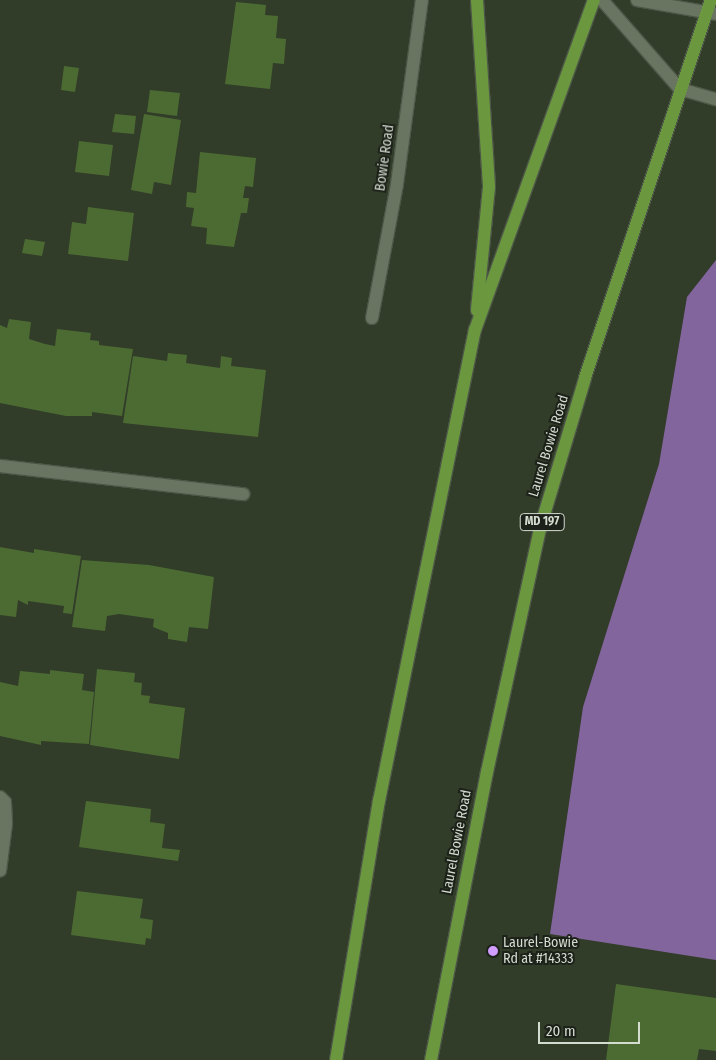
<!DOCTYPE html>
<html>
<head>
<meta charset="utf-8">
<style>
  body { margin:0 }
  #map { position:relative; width:716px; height:1060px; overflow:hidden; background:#313c29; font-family:"Fira Sans Condensed",sans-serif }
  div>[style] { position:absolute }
  .forest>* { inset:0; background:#83659d }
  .building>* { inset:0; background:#4c6b33 }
  .roads { filter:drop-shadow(1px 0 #4d5747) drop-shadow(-1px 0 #4d5747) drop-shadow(0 1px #4d5747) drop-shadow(0 -1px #4d5747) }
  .minor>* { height:12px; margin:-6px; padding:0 6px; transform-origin:6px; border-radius:6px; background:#697561 }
  .major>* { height:12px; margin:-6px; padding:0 6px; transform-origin:6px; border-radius:6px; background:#6b973f }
  .dots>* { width:14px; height:14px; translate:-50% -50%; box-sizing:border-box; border:2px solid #1c2119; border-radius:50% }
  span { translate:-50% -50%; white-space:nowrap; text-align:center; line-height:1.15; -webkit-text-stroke:4px #1c2119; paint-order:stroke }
  .shield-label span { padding:1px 4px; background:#1c2119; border:1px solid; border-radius:4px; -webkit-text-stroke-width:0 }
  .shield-label { font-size:12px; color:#d4dbcf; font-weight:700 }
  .street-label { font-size:14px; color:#d4dbcf }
  .poi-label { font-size:14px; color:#d4dbcf }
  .left { translate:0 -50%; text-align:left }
  .scale { position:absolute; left:538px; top:1022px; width:102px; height:22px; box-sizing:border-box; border:2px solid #d4dbcf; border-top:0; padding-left:6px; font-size:15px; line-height:18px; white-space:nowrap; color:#d4dbcf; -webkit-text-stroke:4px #1c2119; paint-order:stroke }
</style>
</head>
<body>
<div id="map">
  <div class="forest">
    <i style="clip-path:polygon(716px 260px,716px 960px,550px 934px,583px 707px,659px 464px,687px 297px)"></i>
  </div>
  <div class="building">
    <i style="clip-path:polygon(236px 2px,266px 5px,265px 15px,278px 16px,276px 38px,286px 39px,284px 64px,273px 63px,270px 89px,225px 84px)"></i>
    <i style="clip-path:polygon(64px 66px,79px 68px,75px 92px,61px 90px)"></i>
    <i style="clip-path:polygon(150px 90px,180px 93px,177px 116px,147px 112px)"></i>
    <i style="clip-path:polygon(115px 114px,136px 116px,134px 134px,112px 132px)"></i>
    <i style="clip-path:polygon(144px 114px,181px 120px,171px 185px,154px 182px,152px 194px,131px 190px)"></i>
    <i style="clip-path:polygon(79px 141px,113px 145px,109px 176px,75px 172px)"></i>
    <i style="clip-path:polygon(200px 152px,256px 158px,253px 187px,245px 186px,243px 198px,249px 198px,247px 213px,241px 213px,234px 247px,206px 244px,207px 228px,191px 226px,194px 208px,186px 207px,187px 192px,196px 193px)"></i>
    <i style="clip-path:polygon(88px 207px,134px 213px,128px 261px,68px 254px,72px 222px,86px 224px)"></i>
    <i style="clip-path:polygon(25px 239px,45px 242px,42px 256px,22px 253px)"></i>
    <i style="clip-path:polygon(9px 319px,31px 322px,29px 339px,45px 344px,55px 346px,57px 329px,91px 333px,90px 340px,99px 341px,99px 345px,133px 349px,122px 416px,92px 412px,92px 416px,66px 416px,0 403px,0 325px,7px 328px)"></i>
    <i style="clip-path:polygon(168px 353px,187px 355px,186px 363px,220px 368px,221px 356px,232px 358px,231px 366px,266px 370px,258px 437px,123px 423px,133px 356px,167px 361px)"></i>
    <i style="clip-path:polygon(0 547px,34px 553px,34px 549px,81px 556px,72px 614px,63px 613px,64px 606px,28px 601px,28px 605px,18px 600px,16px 617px,0 615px)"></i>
    <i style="clip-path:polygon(82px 560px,149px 565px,214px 577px,208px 629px,189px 627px,187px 642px,168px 639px,168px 633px,153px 627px,154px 619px,119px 614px,107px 616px,105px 631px,72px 627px)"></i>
    <i style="clip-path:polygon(97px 669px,135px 673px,134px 682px,142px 683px,141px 695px,150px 696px,149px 703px,185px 708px,179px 759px,90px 745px)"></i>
    <i style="clip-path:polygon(50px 670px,84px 674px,82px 690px,94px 692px,89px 744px,41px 741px,41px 745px,0 736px,0 682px,18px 686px,20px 671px,50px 674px)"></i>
    <i style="clip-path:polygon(86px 801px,151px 809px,150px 822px,165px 824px,162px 848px,180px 850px,178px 861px,79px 847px)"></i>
    <i style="clip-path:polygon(77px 891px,143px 899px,140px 918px,153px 920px,151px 939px,146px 938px,145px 945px,71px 935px)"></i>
    <i style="clip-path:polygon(616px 984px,716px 998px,716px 1051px,699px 1049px,697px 1060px,606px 1060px)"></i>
  </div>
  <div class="roads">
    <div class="minor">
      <i style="left:602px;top:0;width:118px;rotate:48.8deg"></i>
      <i style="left:680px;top:89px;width:37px;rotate:16deg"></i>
      <i style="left:637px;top:0;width:80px;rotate:10deg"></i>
      <i style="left:372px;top:318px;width:136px;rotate:-79.4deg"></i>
      <i style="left:397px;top:184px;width:186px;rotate:-82.3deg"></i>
      <i style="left:0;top:466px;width:245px;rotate:6.6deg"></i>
      <i style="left:0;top:797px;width:7px;rotate:45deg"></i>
      <i style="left:5px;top:802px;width:22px;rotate:87deg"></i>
      <i style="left:6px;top:824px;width:47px;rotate:97.3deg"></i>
    </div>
    <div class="major">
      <i style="left:477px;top:0;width:187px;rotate:86.3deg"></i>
      <i style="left:489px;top:187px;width:124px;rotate:95.6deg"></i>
      <i style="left:336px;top:1060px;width:263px;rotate:-80.6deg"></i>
      <i style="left:379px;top:801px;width:481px;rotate:-78.5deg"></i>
      <i style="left:475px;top:330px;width:351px;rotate:-70.2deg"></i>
      <i style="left:431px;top:1060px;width:293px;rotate:-79deg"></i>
      <i style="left:487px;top:772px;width:253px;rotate:-77.7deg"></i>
      <i style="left:541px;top:525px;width:153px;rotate:-73.3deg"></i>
      <i style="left:585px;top:378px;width:398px;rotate:-71.6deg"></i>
    </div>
  </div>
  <div class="dots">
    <i style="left:493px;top:951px;background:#d19dfe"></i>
  </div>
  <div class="shield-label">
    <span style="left:542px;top:522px">MD 197</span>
  </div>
  <div class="street-label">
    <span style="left:385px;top:158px;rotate:-82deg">Bowie Road</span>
    <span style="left:549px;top:446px;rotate:-73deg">Laurel Bowie Road</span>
    <span style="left:457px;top:842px;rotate:-79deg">Laurel Bowie Road</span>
  </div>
  <div class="poi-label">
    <span class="left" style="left:503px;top:951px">Laurel-Bowie<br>Rd at #14333</span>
  </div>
  <div class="scale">20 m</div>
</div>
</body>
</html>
